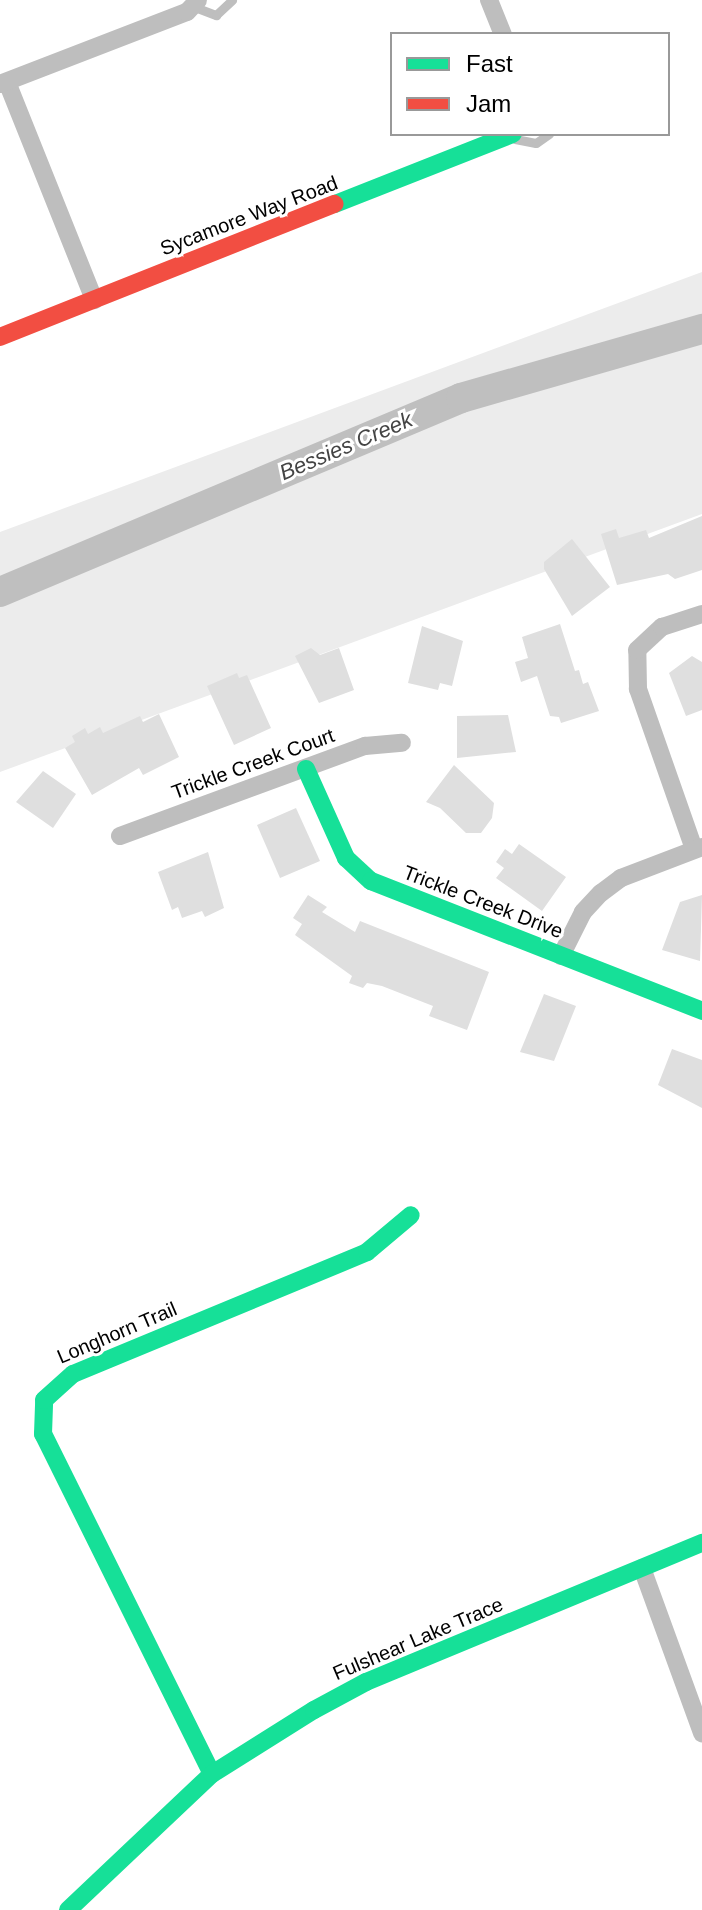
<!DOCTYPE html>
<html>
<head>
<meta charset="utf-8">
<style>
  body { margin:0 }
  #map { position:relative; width:702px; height:1910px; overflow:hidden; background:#fff; font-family:Helvetica,sans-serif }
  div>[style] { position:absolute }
  .green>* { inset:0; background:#ececec }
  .river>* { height:30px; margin:-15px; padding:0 15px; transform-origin:15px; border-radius:15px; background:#bfbfbf }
  .building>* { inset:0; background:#dfdfdf }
  .lane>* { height:9px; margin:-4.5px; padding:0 4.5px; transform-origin:4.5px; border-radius:4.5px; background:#bebebe }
  .street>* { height:18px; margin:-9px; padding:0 9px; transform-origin:9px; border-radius:9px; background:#bebebe }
  .fast>* { height:18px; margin:-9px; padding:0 9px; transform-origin:9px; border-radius:9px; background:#16e098 }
  .jam>* { height:18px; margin:-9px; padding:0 9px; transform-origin:9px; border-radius:9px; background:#f24e42 }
  span { translate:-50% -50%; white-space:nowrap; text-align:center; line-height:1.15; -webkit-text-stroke:6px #fff; paint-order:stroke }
  .street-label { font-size:20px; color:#000 }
  .water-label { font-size:22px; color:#444; font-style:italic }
  .legend { position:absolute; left:390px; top:32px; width:280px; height:104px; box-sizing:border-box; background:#fff; border:2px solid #999; margin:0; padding:10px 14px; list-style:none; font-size:24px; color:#000 }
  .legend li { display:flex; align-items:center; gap:16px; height:40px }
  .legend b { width:40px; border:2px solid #999 }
</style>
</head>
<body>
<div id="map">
  <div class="green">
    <i style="clip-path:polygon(702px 272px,702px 514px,0 772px,0 532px)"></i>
  </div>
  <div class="river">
    <i style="left:0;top:592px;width:500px;rotate:-22.82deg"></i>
    <i style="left:461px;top:398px;width:251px;rotate:-16deg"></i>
  </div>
  <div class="building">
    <i style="clip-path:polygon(702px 516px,702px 570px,675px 579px,668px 574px,617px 585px,601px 534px,616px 529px,619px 538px,646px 530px,649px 538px)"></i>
    <i style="clip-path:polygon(572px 539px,610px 587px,572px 616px,544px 569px,544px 562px)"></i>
    <i style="clip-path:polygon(560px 624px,575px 671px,579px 670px,583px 684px,588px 682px,599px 711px,561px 723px,559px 717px,550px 716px,537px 676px,521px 682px,515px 662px,528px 658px,522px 637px)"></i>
    <i style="clip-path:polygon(422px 626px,463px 641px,452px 686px,440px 683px,438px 690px,408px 683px)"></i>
    <i style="clip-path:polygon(311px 648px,320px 655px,339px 648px,354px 690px,319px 703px,295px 656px)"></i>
    <i style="clip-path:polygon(692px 656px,702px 662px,702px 710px,686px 716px,669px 673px)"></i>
    <i style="clip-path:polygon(237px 673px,239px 678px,247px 675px,271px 728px,234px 745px,207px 686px)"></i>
    <i style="clip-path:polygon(159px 714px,179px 757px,143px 775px,139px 768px,92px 795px,65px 748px,75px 742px,72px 736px,85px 728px,88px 734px,100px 727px,103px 733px,140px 716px,143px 722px)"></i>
    <i style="clip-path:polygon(508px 715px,516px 752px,457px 758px,457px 716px)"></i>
    <i style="clip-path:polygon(454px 765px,494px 803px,492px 818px,481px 833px,466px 833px,440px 808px,426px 802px)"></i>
    <i style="clip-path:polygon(43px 771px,76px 794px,53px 828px,16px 802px)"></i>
    <i style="clip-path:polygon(296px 808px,320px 861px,280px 878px,257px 825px)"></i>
    <i style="clip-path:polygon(519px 844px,566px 877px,542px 911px,496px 878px,504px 868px,496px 862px,505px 849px,512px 854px)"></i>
    <i style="clip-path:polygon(208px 852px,224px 908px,205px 917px,202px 911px,182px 918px,178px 907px,172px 910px,158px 872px)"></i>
    <i style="clip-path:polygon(308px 895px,327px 907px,322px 912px,355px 932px,360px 921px,489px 972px,467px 1030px,429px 1016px,433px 1006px,382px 986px,367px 983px,363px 988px,349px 983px,352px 976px,295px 935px,302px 924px,293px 918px)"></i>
    <i style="clip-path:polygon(702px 895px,700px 961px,662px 950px,680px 902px)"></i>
    <i style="clip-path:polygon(544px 994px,576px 1006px,554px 1061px,520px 1052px)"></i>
    <i style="clip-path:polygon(672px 1049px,702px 1060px,702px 1108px,658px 1085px)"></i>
  </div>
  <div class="lane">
    <i style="left:192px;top:6px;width:26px;rotate:21deg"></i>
    <i style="left:216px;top:15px;width:22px;rotate:-43deg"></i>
    <i style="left:515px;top:139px;width:21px;rotate:11deg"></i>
    <i style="left:536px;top:143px;width:16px;rotate:-35deg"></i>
  </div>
  <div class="street">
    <i style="left:489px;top:0;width:37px;rotate:68deg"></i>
    <i style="left:7px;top:82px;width:235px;rotate:68.2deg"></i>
    <i style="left:0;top:84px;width:200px;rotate:-21.1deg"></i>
    <i style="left:187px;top:12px;width:16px;rotate:-47deg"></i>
    <i style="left:120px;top:836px;width:261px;rotate:-20.2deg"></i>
    <i style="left:365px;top:746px;width:37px;rotate:-5deg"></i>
    <i style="left:694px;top:849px;width:170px;rotate:-109.3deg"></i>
    <i style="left:638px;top:689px;width:39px;rotate:-91deg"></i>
    <i style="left:637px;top:650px;width:34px;rotate:-43deg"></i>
    <i style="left:662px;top:627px;width:42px;rotate:-18deg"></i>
    <i style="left:561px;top:956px;width:49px;rotate:-63.4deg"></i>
    <i style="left:583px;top:912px;width:26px;rotate:-47deg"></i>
    <i style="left:601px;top:893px;width:25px;rotate:-37deg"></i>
    <i style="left:621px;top:878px;width:87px;rotate:-20.9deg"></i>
    <i style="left:642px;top:1568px;width:176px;rotate:70deg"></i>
  </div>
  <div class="fast">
    <i style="left:335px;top:204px;width:191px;rotate:-21.5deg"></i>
    <i style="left:306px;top:769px;width:98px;rotate:65.8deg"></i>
    <i style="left:346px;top:858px;width:34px;rotate:43deg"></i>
    <i style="left:371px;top:881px;width:356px;rotate:21.4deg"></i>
    <i style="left:212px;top:1774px;width:380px;rotate:-116.4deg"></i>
    <i style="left:43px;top:1434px;width:34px;rotate:-88deg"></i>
    <i style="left:44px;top:1400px;width:39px;rotate:-42deg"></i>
    <i style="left:73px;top:1374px;width:318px;rotate:-22.5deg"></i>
    <i style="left:367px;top:1252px;width:57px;rotate:-40.1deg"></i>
    <i style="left:68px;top:1910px;width:198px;rotate:-43.4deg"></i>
    <i style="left:212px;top:1774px;width:120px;rotate:-32.1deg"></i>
    <i style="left:314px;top:1710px;width:59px;rotate:-28.3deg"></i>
    <i style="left:366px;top:1682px;width:364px;rotate:-22.5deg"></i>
  </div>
  <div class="jam">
    <i style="left:0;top:337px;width:360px;rotate:-21.7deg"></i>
  </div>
  <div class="street-label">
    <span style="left:249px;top:216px;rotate:-21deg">Sycamore Way Road</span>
    <span style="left:253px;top:764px;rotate:-20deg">Trickle Creek Court</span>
    <span style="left:483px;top:902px;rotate:21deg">Trickle Creek Drive</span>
    <span style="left:117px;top:1333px;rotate:-23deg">Longhorn Trail</span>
    <span style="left:418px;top:1639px;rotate:-23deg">Fulshear Lake Trace</span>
  </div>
  <div class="water-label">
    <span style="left:346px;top:446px;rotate:-23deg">Bessies Creek</span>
  </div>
  <ul class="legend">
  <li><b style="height:10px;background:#16e098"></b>Fast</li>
  <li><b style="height:10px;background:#f24e42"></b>Jam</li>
  </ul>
</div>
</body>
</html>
